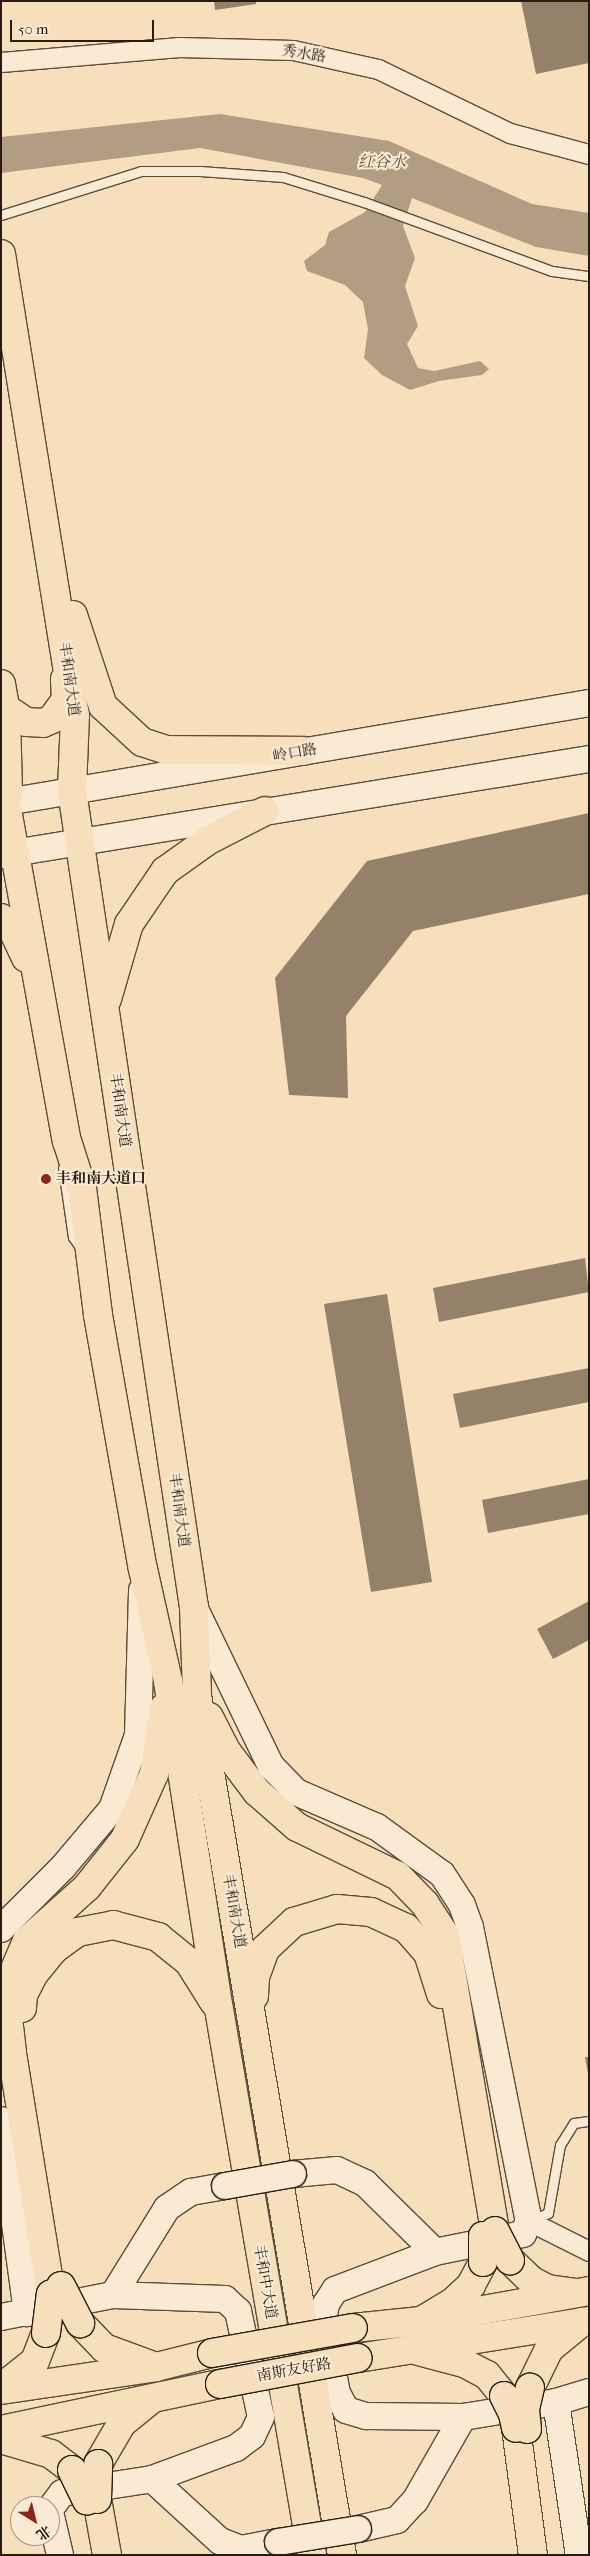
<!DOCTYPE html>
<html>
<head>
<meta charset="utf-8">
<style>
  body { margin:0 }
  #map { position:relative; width:590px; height:2556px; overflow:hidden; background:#f8dfbb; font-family:"IM FELL French Canon","Noto Serif SC",serif }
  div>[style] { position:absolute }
  .water>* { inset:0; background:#b19d82 }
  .building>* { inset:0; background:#93816a }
  .roads { filter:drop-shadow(1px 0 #5a4d3c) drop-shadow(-1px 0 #5a4d3c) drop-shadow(0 1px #5a4d3c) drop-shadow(0 -1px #5a4d3c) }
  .lane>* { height:9px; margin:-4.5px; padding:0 4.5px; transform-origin:4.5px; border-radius:4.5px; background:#faead3 }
  .street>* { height:19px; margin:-9.5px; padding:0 9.5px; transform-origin:9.5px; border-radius:9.5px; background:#faead3 }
  .secondary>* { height:26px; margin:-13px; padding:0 13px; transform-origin:13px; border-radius:13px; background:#faead3 }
  .primary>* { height:28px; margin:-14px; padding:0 14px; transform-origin:14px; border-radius:14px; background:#f8dfbb }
  .highway>* { height:28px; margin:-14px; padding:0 14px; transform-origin:14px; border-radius:14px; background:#f8dfbb }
  .bridges { filter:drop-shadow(1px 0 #261c12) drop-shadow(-1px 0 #261c12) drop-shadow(0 1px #261c12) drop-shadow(0 -1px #261c12) }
  .secondary-bridge>* { height:26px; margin:-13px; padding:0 13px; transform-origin:13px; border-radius:13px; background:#faead3 }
  .primary-bridge>* { height:28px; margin:-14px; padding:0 14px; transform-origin:14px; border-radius:14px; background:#f8dfbb }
  .highway-bridge>* { height:28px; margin:-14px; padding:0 14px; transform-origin:14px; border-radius:14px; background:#f8dfbb }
  .dots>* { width:14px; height:14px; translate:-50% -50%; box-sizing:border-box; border:2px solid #faead3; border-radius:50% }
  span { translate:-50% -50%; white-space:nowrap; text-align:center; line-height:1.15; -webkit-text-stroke:4px #faead3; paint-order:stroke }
  .street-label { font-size:15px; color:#261c12 }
  .poi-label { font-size:15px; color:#261c12; font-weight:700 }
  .left { translate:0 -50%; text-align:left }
  .water-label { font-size:16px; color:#5e503f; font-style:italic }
  .frame { position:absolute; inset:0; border:2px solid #261c12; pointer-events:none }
  .north { position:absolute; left:10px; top:2496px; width:50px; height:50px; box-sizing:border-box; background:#faead3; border:1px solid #a59886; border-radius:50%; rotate:144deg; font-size:14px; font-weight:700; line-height:20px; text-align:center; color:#261c12 }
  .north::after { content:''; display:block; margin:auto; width:18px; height:22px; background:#8f2418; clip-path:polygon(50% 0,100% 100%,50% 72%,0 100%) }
  .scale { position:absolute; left:10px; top:20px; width:144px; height:22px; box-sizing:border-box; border:2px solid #261c12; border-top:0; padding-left:6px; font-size:15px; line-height:18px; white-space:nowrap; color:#261c12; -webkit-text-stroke:4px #faead3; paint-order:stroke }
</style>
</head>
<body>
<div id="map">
  <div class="water">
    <i style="clip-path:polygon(220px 114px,389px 141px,532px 204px,589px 213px,589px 256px,536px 247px,412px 198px,403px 226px,415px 258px,405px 286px,418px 326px,407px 344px,418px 368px,434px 371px,480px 361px,489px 369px,482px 375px,439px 381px,410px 390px,382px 375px,364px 358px,368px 329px,363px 302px,345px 285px,307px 271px,304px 261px,325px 245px,329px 232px,365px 212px,382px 185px,363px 178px,200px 148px,1px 173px,1px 137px)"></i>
  </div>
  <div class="building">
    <i style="clip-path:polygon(214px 1px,256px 1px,256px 4px,215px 10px)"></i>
    <i style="clip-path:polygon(521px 1px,589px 1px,589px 63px,536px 74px)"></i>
    <i style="clip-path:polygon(589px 813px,589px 894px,413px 931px,346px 1016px,348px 1098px,289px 1095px,275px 978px,367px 861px)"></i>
    <i style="clip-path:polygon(585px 1258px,589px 1292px,439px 1322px,433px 1288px)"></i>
    <i style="clip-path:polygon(387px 1294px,432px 1582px,371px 1592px,324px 1304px)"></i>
    <i style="clip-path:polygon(589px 1368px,589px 1402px,460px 1428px,453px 1394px)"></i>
    <i style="clip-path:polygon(589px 1479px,589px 1514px,488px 1533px,482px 1500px)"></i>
    <i style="clip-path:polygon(589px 1601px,589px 1640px,553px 1659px,537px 1629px)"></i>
    <i style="clip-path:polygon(585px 2057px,589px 2057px,589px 2074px,588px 2074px)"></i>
  </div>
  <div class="roads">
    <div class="lane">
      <i style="left:1px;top:215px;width:147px;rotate:-17.4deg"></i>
      <i style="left:141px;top:171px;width:59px"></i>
      <i style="left:200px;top:171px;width:83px;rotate:4.1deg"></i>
      <i style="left:283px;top:177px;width:85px;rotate:17.2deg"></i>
      <i style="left:364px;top:202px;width:200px;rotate:20.2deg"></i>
      <i style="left:552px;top:271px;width:37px;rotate:8deg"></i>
      <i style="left:63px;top:1168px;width:70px;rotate:81.8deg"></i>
      <i style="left:73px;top:1237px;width:14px;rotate:56deg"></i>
      <i style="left:531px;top:2220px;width:18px;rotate:-22deg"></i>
      <i style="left:548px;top:2213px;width:69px;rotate:-80deg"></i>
      <i style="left:560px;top:2145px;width:26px;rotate:-58deg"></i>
      <i style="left:574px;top:2123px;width:15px;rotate:-8deg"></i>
    </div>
    <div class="street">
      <i style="left:1px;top:62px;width:179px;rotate:-4.8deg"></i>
      <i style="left:179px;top:47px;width:114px;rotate:1.5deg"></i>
      <i style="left:293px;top:50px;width:87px;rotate:12.6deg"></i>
      <i style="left:378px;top:69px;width:147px;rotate:25.9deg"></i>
      <i style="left:510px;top:133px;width:82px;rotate:14.9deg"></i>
      <i style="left:529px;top:2221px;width:67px;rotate:26.6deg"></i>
    </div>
    <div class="secondary">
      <i style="left:1px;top:803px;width:596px;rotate:-9.65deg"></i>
      <i style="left:1px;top:855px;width:596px;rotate:-9.27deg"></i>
      <i style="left:194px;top:1607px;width:177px;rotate:64.2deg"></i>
      <i style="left:271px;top:1766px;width:36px;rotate:46deg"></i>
      <i style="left:296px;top:1792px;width:88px;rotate:23.4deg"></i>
      <i style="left:377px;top:1827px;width:80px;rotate:35.9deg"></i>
      <i style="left:442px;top:1874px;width:37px;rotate:57deg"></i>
      <i style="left:462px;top:1905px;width:23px;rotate:70deg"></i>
      <i style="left:470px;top:1927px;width:300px;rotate:78.7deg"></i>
      <i style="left:529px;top:2221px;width:14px;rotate:115deg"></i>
      <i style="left:523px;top:2234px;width:90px;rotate:168.4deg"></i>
      <i style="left:435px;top:2252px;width:107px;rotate:159.2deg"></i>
      <i style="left:335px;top:2290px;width:17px;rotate:123deg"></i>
      <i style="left:326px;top:2304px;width:17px;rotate:100deg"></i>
      <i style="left:323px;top:2321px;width:73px;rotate:79deg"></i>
      <i style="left:337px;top:2393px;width:19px;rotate:62deg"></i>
      <i style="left:346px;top:2410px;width:21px;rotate:17deg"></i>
      <i style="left:366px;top:2416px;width:97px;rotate:0.6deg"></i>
      <i style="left:1px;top:1929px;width:88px;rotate:-45deg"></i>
      <i style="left:63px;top:1867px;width:76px;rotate:-49.8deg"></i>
      <i style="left:112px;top:1809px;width:78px;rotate:-70.6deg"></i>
      <i style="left:138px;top:1735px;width:145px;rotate:-88.4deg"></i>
      <i style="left:1px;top:2120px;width:195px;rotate:82.3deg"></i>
      <i style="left:293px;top:2174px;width:44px;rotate:-5.2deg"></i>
      <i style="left:337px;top:2170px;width:31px;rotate:25deg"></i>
      <i style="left:365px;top:2183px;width:98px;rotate:44.6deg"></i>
      <i style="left:113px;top:2295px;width:102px;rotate:-58.2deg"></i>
      <i style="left:167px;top:2208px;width:29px;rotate:-34deg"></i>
      <i style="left:191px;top:2192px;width:35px;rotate:-10deg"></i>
      <i style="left:1px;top:2317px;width:114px;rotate:-11.1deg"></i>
      <i style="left:113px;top:2295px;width:112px;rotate:2deg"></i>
      <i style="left:225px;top:2299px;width:18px;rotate:43deg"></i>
      <i style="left:238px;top:2311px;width:108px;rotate:77.8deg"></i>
      <i style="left:261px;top:2417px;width:21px;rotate:115deg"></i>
      <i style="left:252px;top:2436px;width:20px;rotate:143deg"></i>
      <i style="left:236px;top:2448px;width:90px;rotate:159.7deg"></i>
      <i style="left:556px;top:2402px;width:155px;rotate:81.5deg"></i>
      <i style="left:50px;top:2509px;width:20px;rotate:-53deg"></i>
      <i style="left:62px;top:2493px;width:91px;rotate:-8.8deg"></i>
      <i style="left:152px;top:2479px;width:92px;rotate:42.4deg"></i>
      <i style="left:220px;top:2541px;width:22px;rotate:21deg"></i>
      <i style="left:241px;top:2549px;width:38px;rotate:-11deg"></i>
      <i style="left:50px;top:2512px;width:44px;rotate:76.9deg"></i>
      <i style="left:358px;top:2529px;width:40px;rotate:-13deg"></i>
      <i style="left:397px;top:2520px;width:26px;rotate:-47deg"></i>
      <i style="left:415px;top:2501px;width:97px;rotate:-60.3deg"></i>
      <i style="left:463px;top:2417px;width:94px;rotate:-9.2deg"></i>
      <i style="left:556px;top:2402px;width:34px;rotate:-17deg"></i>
    </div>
    <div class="primary">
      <i style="left:1px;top:254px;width:467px;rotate:80.9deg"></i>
      <i style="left:75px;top:715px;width:76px;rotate:92.3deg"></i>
      <i style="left:72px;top:791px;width:825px;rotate:81.5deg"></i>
      <i style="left:194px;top:1607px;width:88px;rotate:88deg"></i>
      <i style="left:197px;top:1695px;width:872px;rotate:80.43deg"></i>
      <i style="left:73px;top:615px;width:96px;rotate:71.8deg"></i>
      <i style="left:103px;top:706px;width:53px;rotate:42.7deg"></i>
      <i style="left:142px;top:742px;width:25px;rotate:18deg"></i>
      <i style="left:166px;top:750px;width:137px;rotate:0.4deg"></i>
      <i style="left:1px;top:684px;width:27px;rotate:80deg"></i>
      <i style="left:6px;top:711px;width:83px;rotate:88.6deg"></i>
      <i style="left:1px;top:705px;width:30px;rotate:34deg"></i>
      <i style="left:26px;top:722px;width:17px;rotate:3deg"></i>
      <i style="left:43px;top:723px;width:10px;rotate:-24deg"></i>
      <i style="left:52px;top:719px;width:24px;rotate:-54deg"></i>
      <i style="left:66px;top:700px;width:21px;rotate:-93deg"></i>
      <i style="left:1px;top:776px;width:371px;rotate:79.8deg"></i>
      <i style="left:67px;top:1141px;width:49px;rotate:72.3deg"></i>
      <i style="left:82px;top:1188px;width:128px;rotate:82.8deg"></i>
      <i style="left:98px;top:1315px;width:258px;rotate:80deg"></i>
      <i style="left:143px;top:1569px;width:115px;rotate:77.4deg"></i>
      <i style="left:168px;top:1681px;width:332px;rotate:81.2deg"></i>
      <i style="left:219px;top:2009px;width:554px;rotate:80.33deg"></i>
      <i style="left:1px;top:918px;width:15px;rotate:42deg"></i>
      <i style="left:12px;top:928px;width:33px;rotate:65deg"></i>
      <i style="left:107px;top:999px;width:78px;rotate:-73.7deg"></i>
      <i style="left:129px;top:924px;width:64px;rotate:-55.8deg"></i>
      <i style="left:165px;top:871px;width:52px;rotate:-35.5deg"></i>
      <i style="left:207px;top:841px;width:65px;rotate:-27.3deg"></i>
      <i style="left:209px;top:1717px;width:39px;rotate:63deg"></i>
      <i style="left:227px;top:1752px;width:50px;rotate:53.1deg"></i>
      <i style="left:257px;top:1792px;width:53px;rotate:41.2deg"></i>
      <i style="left:297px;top:1827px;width:112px;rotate:25.9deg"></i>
      <i style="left:398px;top:1876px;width:39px;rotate:46deg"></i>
      <i style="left:425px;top:1904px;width:37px;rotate:57deg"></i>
      <i style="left:445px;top:1935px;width:300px;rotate:80.4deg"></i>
      <i style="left:254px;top:1996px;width:19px;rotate:-87deg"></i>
      <i style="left:255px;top:1977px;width:30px;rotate:-70deg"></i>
      <i style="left:265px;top:1949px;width:40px;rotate:-43deg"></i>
      <i style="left:294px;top:1922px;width:45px;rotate:-16.8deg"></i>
      <i style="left:337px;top:1909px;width:34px;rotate:5deg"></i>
      <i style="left:371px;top:1912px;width:38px;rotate:25deg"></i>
      <i style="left:406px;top:1928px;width:33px;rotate:49deg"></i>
      <i style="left:428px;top:1953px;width:43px;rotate:72.4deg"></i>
      <i style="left:22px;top:2008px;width:13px;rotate:-86deg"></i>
      <i style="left:23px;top:1995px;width:22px;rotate:-63deg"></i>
      <i style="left:33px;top:1975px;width:32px;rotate:-51deg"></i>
      <i style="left:53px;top:1950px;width:31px;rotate:-36deg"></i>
      <i style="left:78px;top:1932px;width:36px;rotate:-11deg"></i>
      <i style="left:113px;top:1925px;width:47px;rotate:14.9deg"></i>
      <i style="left:158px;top:1937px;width:40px;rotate:39deg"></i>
      <i style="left:189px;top:1962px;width:47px;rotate:58deg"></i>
      <i style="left:510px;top:2260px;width:30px;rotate:44deg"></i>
      <i style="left:532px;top:2281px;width:18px;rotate:27deg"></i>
      <i style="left:548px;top:2289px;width:29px;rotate:8deg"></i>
      <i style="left:51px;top:2294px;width:245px;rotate:-99.2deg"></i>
      <i style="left:12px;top:2052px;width:60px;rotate:-96.7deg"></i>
      <i style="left:5px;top:1992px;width:56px;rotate:-66.7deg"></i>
      <i style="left:27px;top:1941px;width:81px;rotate:-42deg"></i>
      <i style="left:87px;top:1887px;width:61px;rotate:-51.6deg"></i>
      <i style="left:125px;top:1839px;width:71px;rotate:-66deg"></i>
      <i style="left:154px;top:1774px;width:67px;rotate:-81.4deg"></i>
      <i style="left:423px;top:2320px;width:35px;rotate:-31deg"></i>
      <i style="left:453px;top:2302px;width:25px;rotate:-43deg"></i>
      <i style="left:471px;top:2285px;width:26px;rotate:-62deg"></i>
      <i style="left:80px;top:2323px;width:35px;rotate:46deg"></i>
      <i style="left:104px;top:2348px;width:55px;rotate:20.1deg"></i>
      <i style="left:418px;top:2351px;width:48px;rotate:14.6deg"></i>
      <i style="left:464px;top:2363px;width:26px;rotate:28deg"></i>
      <i style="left:487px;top:2375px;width:27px;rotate:51deg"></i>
      <i style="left:1px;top:2388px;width:43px;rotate:-38.5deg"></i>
      <i style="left:35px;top:2361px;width:30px;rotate:-69deg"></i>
      <i style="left:530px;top:2388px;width:43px;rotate:-64deg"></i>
      <i style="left:549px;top:2349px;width:43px;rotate:-39.3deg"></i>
      <i style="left:516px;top:2428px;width:128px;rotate:82.4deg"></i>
      <i style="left:1px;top:2439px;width:52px;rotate:16.7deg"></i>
      <i style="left:51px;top:2454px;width:26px;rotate:37deg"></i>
      <i style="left:98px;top:2464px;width:48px;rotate:-59.7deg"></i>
      <i style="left:122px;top:2423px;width:36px;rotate:-39deg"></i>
      <i style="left:97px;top:2499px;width:57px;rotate:79.9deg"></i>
    </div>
    <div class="highway">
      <i style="left:353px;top:2328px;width:68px;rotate:-5.9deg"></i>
      <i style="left:421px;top:2321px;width:171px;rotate:-10.1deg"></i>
      <i style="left:358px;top:2358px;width:234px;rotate:-9.1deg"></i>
      <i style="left:1px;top:2390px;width:157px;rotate:-8.4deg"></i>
      <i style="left:156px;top:2367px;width:58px;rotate:-14deg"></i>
      <i style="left:1px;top:2430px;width:224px;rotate:-11.9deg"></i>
    </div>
  </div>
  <div class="bridges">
    <div class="secondary-bridge">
      <i style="left:225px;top:2186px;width:69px;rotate:-10deg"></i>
      <i style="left:278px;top:2542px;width:81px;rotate:-9.2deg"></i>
    </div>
    <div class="primary-bridge">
      <i style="left:495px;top:2231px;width:33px;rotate:63deg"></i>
      <i style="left:483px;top:2236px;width:26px;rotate:90deg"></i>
      <i style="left:61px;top:2286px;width:42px;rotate:62.8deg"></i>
      <i style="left:46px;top:2333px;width:39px;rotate:-83deg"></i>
      <i style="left:504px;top:2396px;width:20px;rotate:63deg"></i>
      <i style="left:513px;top:2414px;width:14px;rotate:78deg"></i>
      <i style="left:527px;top:2429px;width:20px;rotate:-96deg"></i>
      <i style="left:525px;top:2409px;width:22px;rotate:-77deg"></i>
      <i style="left:72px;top:2470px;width:34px;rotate:64deg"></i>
      <i style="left:97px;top:2499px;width:35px;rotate:-88deg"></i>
    </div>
    <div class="highway-bridge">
      <i style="left:212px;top:2353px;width:143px;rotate:-10.1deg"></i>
      <i style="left:220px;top:2384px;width:140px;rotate:-10.7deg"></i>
    </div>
  </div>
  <div class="dots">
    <i style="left:46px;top:1179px;background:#8f2418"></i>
  </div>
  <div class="street-label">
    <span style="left:304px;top:54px;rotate:9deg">秀水路</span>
    <span style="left:69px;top:679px;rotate:82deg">丰和南大道</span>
    <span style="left:295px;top:753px;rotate:-10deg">岭口路</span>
    <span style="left:120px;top:1110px;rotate:82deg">丰和南大道</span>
    <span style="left:179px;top:1510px;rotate:82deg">丰和南大道</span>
    <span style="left:234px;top:1911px;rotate:80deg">丰和南大道</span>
    <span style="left:265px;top:2282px;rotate:80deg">丰和中大道</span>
    <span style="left:294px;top:2370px;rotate:-10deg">南斯友好路</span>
  </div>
  <div class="poi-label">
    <span class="left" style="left:56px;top:1179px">丰和南大道口</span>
  </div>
  <div class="water-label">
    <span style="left:382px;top:162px">红谷水</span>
  </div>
  <div class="frame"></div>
  <div class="north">北</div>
  <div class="scale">50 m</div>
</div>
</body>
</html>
